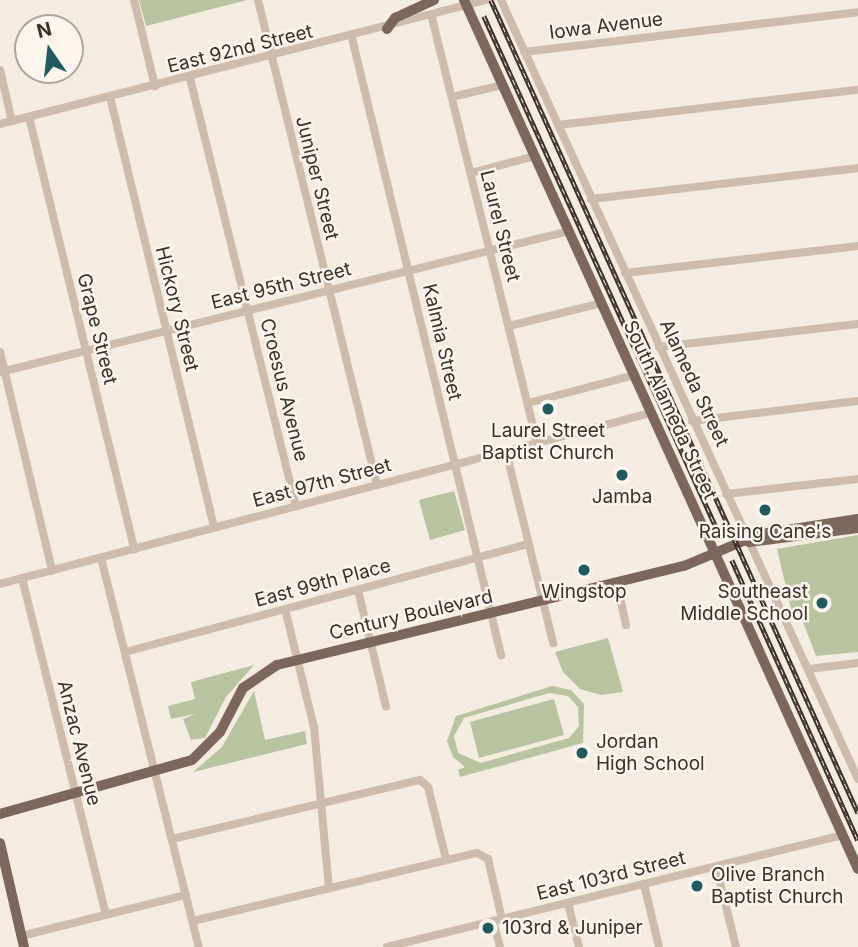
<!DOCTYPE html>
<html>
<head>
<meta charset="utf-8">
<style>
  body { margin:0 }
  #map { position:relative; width:858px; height:947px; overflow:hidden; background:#f4ebe1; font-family:Inter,sans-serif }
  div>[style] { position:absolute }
  .green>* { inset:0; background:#b8c4a0 }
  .minor>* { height:8px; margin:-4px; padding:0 4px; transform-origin:4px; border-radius:4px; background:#cdbbac }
  .major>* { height:10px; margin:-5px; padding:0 5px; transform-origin:5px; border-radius:5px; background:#7d675c }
  .rail>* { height:4.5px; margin-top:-2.25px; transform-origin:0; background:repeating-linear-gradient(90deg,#fbf5ee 0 5px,#3b302b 0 10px); box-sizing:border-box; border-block:2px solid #3b302b }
  .dots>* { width:19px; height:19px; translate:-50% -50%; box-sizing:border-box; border:4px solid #fbf5ee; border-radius:50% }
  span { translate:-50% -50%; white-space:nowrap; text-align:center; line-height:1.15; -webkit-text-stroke:5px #fbf5ee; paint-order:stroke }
  .street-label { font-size:19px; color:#3b302b }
  .poi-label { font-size:19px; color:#3b302b }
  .right { translate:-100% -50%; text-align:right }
  .left { translate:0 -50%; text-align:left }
  .north { position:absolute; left:14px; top:14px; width:70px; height:70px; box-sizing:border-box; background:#fbf5ee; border:2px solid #aea6a0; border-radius:50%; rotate:346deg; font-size:19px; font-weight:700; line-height:28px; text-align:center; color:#3b302b }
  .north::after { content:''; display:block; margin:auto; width:24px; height:32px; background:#1f5a5e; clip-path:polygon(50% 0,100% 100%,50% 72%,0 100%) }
</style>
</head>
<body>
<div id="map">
  <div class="green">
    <i style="clip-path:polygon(139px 0,247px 0,146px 26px)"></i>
    <i style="clip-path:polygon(454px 491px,465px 530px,430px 540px,419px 500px)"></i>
    <i style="clip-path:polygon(858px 535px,858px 652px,816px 656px,801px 617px,791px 609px,777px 549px)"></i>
    <i style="clip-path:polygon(608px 638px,623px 692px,601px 695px,580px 689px,563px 672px,555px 652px)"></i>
    <i style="clip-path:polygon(254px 665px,226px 697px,205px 738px,191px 740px,183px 719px,195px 714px,171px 719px,168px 706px,195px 699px,191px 682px)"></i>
    <i style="clip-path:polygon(evenodd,552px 686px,571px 690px,584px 704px,583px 743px,460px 777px,458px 770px,465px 767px,453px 757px,447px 741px,456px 716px,552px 686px,549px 693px,568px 696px,578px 707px,579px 726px,569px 738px,481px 763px,458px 753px,454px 736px,464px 718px,549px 693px)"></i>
    <i style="clip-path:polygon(254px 691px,265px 740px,305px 731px,307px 744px,193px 772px,222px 747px)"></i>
    <i style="clip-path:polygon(554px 699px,564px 735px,479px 758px,470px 722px)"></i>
  </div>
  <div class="minor">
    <i style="left:134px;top:0;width:89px;rotate:76.3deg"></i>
    <i style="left:258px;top:0;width:499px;rotate:76.2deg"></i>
    <i style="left:501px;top:0;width:857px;rotate:65.38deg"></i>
    <i style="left:432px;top:18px;width:438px;rotate:76.1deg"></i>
    <i style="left:352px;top:38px;width:635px;rotate:76.42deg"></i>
    <i style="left:524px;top:52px;width:336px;rotate:-6.8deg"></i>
    <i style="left:0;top:70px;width:52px;rotate:76.8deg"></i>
    <i style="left:190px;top:78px;width:441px;rotate:76.1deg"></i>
    <i style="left:110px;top:97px;width:443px;rotate:76.4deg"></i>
    <i style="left:452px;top:97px;width:51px;rotate:-13.5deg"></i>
    <i style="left:29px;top:117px;width:445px;rotate:76.3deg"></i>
    <i style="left:0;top:124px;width:502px;rotate:-14.31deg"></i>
    <i style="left:558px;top:125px;width:302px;rotate:-6.7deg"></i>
    <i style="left:471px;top:173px;width:66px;rotate:-14.9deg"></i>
    <i style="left:591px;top:199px;width:269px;rotate:-6.6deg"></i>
    <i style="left:625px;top:273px;width:235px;rotate:-6.6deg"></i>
    <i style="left:509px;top:326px;width:96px;rotate:-13.9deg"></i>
    <i style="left:659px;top:347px;width:200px;rotate:-6.6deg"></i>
    <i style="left:0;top:352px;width:225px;rotate:76.6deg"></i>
    <i style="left:0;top:372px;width:586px;rotate:-13.92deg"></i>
    <i style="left:528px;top:403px;width:111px;rotate:-14.7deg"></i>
    <i style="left:692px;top:421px;width:167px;rotate:-6.9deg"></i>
    <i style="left:506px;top:451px;width:198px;rotate:76.2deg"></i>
    <i style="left:726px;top:494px;width:133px;rotate:-6.5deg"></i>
    <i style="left:101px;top:558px;width:401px;rotate:75.9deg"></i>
    <i style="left:22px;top:578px;width:347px;rotate:76deg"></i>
    <i style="left:617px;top:583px;width:43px;rotate:77.9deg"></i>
    <i style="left:0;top:584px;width:673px;rotate:-14.72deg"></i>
    <i style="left:358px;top:590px;width:120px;rotate:76.5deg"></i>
    <i style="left:285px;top:609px;width:122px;rotate:76.2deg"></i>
    <i style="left:314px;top:727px;width:162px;rotate:84.7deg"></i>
    <i style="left:125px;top:652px;width:418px;rotate:-15deg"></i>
    <i style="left:809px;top:669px;width:49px;rotate:-7deg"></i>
    <i style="left:172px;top:839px;width:255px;rotate:-13.4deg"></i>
    <i style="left:420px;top:780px;width:11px;rotate:41deg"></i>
    <i style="left:428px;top:787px;width:74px;rotate:76deg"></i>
    <i style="left:716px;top:866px;width:83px;rotate:76.1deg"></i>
    <i style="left:644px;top:884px;width:65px;rotate:76.6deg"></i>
    <i style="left:568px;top:903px;width:45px;rotate:76deg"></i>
    <i style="left:193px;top:921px;width:292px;rotate:-13.5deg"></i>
    <i style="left:477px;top:853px;width:13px;rotate:29deg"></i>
    <i style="left:488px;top:859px;width:62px;rotate:76.9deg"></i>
    <i style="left:493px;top:921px;width:27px;rotate:75deg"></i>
    <i style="left:21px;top:936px;width:170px;rotate:-14deg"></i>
    <i style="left:387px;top:947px;width:470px;rotate:-13.8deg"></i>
  </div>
  <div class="major">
    <i style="left:464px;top:0;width:954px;rotate:65.61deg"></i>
    <i style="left:387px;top:29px;width:14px;rotate:-54deg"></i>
    <i style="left:395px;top:18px;width:43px;rotate:-24.8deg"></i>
    <i style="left:749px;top:542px;width:110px;rotate:-7.3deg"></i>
    <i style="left:0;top:814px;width:199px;rotate:-15.7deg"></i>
    <i style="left:192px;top:760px;width:40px;rotate:-45deg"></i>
    <i style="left:220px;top:732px;width:50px;rotate:-62.4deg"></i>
    <i style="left:243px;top:688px;width:41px;rotate:-34.1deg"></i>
    <i style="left:277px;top:665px;width:419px;rotate:-13.7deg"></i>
    <i style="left:684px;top:566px;width:82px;rotate:-22.8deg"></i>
    <i style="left:760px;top:534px;width:99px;rotate:-8.7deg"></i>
    <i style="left:0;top:843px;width:107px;rotate:77deg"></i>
  </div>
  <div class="rail">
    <i style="left:491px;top:0;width:892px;rotate:65.7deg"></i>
    <i style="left:484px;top:16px;width:573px;rotate:65.58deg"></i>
    <i style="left:732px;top:560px;width:307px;rotate:65.8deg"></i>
  </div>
  <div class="dots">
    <i style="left:548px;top:409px;background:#1f5a5e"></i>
    <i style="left:622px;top:475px;background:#1f5a5e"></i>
    <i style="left:765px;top:510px;background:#1f5a5e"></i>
    <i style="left:584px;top:570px;background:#1f5a5e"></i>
    <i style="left:822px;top:603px;background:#1f5a5e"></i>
    <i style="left:582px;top:753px;background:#1f5a5e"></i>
    <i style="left:697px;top:886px;background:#1f5a5e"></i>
    <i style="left:488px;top:928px;background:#1f5a5e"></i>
  </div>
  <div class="street-label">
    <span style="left:606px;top:26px;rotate:-7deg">Iowa Avenue</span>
    <span style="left:240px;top:49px;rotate:-14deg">East 92nd Street</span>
    <span style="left:317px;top:178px;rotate:76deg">Juniper Street</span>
    <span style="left:500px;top:226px;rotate:76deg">Laurel Street</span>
    <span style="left:281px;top:286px;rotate:-14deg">East 95th Street</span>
    <span style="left:177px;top:309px;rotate:76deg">Hickory Street</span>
    <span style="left:97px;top:329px;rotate:76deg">Grape Street</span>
    <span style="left:442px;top:342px;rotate:77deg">Kalmia Street</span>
    <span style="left:694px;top:383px;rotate:65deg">Alameda Street</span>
    <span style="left:284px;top:390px;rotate:76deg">Croesus Avenue</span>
    <span style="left:670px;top:410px;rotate:65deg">South Alameda Street</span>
    <span style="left:322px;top:483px;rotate:-15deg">East 97th Street</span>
    <span style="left:323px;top:583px;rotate:-15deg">East 99th Place</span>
    <span style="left:411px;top:615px;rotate:-13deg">Century Boulevard</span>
    <span style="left:79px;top:743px;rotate:76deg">Anzac Avenue</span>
    <span style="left:611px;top:876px;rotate:-14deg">East 103rd Street</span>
  </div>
  <div class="poi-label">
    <span style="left:548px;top:442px">Laurel Street<br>Baptist Church</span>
    <span style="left:622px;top:497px">Jamba</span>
    <span style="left:765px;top:532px">Raising Cane's</span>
    <span style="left:584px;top:592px">Wingstop</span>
    <span class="right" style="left:808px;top:603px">Southeast<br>Middle School</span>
    <span class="left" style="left:596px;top:753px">Jordan<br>High School</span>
    <span class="left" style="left:711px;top:886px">Olive Branch<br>Baptist Church</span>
    <span class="left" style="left:502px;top:928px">103rd &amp; Juniper</span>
  </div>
  <div class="north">N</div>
</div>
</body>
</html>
